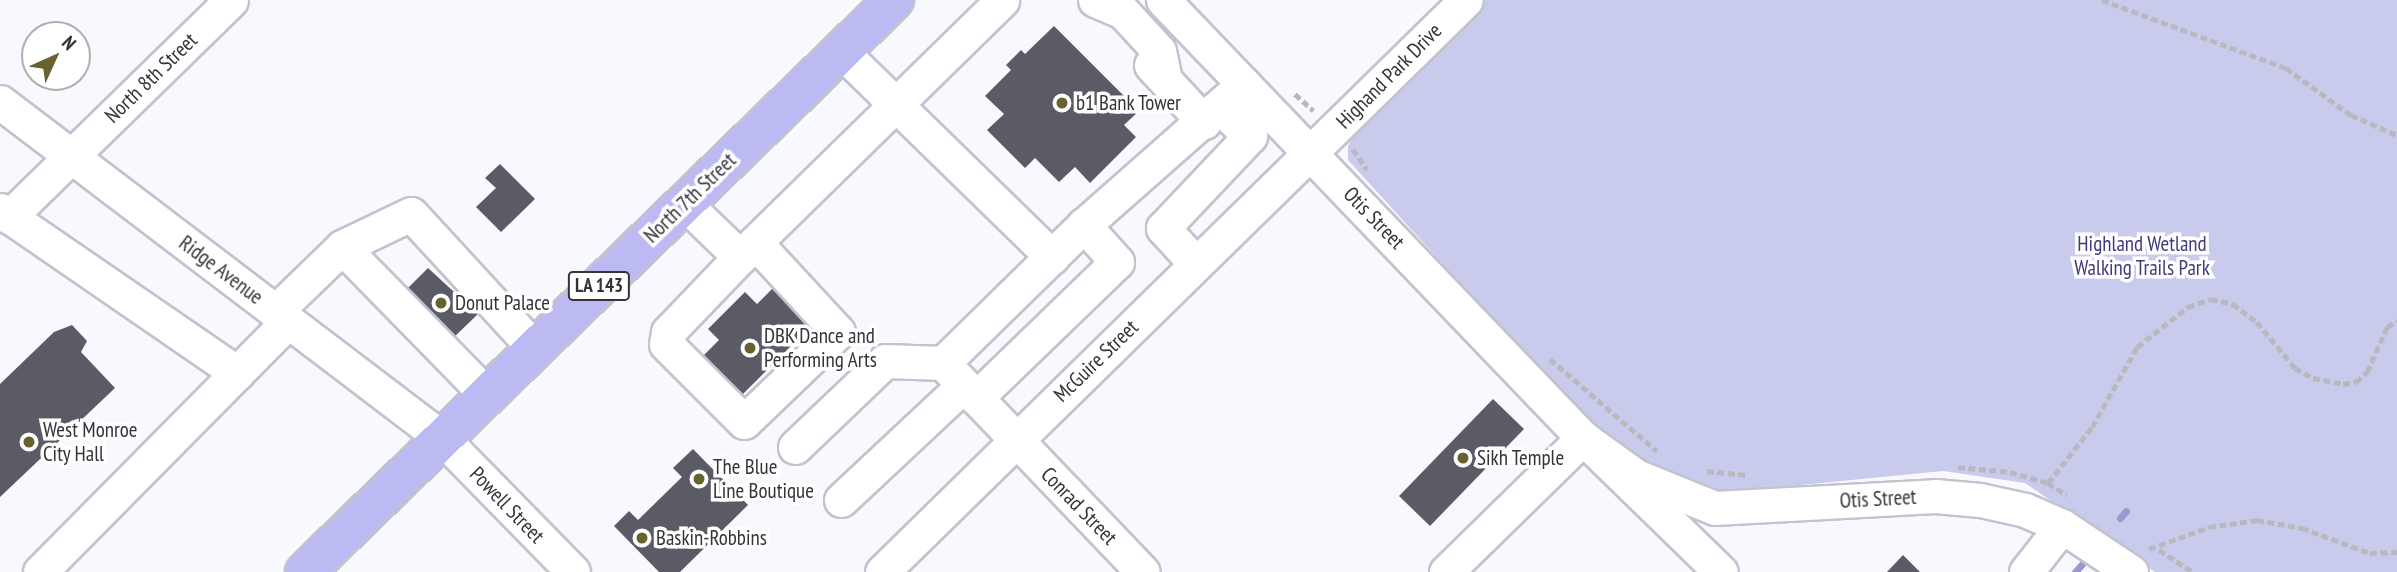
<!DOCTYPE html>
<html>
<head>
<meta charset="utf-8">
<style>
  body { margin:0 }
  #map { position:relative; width:2397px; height:572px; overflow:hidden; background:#f8f8ff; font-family:"PT Sans Narrow",sans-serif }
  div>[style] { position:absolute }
  .green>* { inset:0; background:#c9cbed }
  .stream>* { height:7px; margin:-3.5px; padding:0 3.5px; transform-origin:3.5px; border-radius:3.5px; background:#9899cf }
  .building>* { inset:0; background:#5b5b65 }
  .path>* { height:4.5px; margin-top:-2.25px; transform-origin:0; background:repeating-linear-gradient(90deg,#b8b8be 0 7px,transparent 0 10.5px) }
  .roads { filter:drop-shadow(2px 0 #c2c3ce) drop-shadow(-2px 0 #c2c3ce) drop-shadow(0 2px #c2c3ce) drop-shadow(0 -2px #c2c3ce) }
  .minor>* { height:33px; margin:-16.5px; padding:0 16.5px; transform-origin:16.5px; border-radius:16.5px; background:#fff }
  .major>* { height:38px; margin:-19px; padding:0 19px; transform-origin:19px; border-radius:19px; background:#bbbaf2 }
  .dots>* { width:19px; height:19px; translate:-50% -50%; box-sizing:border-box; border:4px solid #fff; border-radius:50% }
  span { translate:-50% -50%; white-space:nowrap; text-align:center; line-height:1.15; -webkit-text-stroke:7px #fff; paint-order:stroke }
  .shield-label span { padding:2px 5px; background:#fff; border:2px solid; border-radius:5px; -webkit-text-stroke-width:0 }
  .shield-label { font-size:19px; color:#333438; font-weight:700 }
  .street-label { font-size:21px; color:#333438 }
  .poi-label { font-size:21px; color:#333438 }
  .left { translate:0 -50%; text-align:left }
  .park-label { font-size:21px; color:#403c7e }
  .north { position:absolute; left:21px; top:21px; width:70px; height:70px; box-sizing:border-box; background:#fff; border:2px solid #adaeaf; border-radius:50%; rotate:45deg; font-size:19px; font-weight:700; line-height:28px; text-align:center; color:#333438 }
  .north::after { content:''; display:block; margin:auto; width:24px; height:32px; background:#67622e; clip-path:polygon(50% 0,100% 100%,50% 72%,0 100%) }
</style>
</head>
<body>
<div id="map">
  <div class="green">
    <i style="clip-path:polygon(1484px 0,2397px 0,2397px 572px,2155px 572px,2025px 483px,1943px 471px,1711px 494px,1673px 483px,1603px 440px,1348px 160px,1348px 146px,1356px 130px)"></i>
  </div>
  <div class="stream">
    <i style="left:2120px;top:518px;width:9px;rotate:-49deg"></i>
    <i style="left:2075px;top:572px;width:11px;rotate:-49deg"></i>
  </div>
  <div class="building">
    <i style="clip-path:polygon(1054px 26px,1139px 111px,1124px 125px,1136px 137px,1090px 183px,1075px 167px,1059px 182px,1035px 158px,1025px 168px,987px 130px,1004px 114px,985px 96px,1011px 70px,1006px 65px,1021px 50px,1025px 54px)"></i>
    <i style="clip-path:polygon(500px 164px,535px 199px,501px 232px,476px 207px,496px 188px,485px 178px)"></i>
    <i style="clip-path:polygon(428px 268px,478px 314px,449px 342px,405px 291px)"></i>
    <i style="clip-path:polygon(774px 287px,812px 325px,742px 395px,703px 356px,719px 340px,708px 329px,745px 292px,757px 304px)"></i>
    <i style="clip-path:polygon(72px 325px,87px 341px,81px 352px,115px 388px,0 497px,0 384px,54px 332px)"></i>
    <i style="clip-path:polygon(1493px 399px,1524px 429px,1430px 526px,1399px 496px)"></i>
    <i style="clip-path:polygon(693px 449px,748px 505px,680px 572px,659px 572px,614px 526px,629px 511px,638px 520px,682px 477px,673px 468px)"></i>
    <i style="clip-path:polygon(1903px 555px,1920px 572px,1887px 572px)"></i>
  </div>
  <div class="path">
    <i style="left:2102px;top:0;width:196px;rotate:20.3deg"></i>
    <i style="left:2286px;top:68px;width:80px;rotate:35.9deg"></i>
    <i style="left:2351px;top:115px;width:50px;rotate:23.5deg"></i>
    <i style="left:1295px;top:94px;width:25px;rotate:42deg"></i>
    <i style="left:1353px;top:149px;width:25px;rotate:56deg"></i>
    <i style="left:1550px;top:359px;width:141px;rotate:40.7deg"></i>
    <i style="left:1958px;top:467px;width:52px;rotate:5.5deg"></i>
    <i style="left:2010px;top:472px;width:40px;rotate:16deg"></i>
    <i style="left:2048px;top:483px;width:22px;rotate:32deg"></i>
    <i style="left:1707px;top:471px;width:40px;rotate:5.7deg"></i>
    <i style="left:2048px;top:483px;width:71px;rotate:-51.8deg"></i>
    <i style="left:2092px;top:427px;width:92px;rotate:-60.6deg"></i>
    <i style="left:2137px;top:347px;width:65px;rotate:-38.1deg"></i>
    <i style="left:2188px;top:307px;width:24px;rotate:-19deg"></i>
    <i style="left:2211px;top:299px;width:23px;rotate:13deg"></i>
    <i style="left:2233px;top:304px;width:30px;rotate:37deg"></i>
    <i style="left:2257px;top:322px;width:60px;rotate:50.4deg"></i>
    <i style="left:2295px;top:368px;width:21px;rotate:29deg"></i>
    <i style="left:2313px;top:378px;width:31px;rotate:11deg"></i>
    <i style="left:2343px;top:384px;width:13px;rotate:-9deg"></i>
    <i style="left:2356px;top:382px;width:15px;rotate:-42deg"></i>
    <i style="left:2367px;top:372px;width:49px;rotate:-66deg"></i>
    <i style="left:2387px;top:327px;width:12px;rotate:-31deg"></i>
    <i style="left:2149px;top:549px;width:64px;rotate:-20.1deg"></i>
    <i style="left:2209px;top:527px;width:49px;rotate:-8.3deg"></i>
    <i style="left:2257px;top:520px;width:46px;rotate:10.1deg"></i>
    <i style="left:2302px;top:528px;width:72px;rotate:20.2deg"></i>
    <i style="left:2370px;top:553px;width:27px;rotate:-2deg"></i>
    <i style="left:2159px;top:550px;width:40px;rotate:32.9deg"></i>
  </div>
  <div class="roads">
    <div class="minor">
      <i style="left:1095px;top:0;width:30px;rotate:23deg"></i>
      <i style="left:1123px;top:12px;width:53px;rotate:47.3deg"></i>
      <i style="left:1159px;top:51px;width:29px;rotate:78deg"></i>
      <i style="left:1163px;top:0;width:607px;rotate:46.2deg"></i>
      <i style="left:1583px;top:438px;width:192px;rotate:44.2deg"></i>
      <i style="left:841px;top:51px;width:295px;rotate:44.3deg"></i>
      <i style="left:1151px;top:65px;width:78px;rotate:47.1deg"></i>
      <i style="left:0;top:102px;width:555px;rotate:37.24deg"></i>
      <i style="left:442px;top:438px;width:187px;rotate:45.6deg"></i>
      <i style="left:684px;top:203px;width:78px;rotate:44deg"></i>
      <i style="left:740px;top:257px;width:367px;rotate:-44.4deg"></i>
      <i style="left:0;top:210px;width:288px;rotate:34.5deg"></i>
      <i style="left:9px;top:217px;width:310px;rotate:-44.3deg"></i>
      <i style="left:342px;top:247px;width:207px;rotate:45.6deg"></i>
      <i style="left:740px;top:257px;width:104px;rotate:133.8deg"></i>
      <i style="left:668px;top:332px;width:12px;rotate:99deg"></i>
      <i style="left:666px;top:344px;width:110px;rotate:45deg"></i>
      <i style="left:744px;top:422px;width:130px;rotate:-43.8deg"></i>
      <i style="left:838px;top:332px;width:122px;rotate:-132.7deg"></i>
      <i style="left:1196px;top:264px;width:49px;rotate:-132.5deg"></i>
      <i style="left:1163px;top:228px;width:127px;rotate:-46.6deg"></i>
      <i style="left:1250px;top:136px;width:42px;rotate:-136deg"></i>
      <i style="left:275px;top:312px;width:93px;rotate:-44.1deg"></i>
      <i style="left:342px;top:247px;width:76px;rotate:-25.6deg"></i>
      <i style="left:411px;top:214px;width:183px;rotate:47.4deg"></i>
      <i style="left:943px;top:363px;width:197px;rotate:-44.4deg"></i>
      <i style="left:1084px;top:225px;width:213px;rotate:-41.4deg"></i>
      <i style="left:976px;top:398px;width:196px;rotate:-44deg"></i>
      <i style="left:1117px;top:262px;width:50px;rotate:-131.7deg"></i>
      <i style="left:795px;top:447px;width:124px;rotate:-43.7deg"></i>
      <i style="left:885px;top:361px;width:58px;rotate:2deg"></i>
      <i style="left:943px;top:363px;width:289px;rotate:46.3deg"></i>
      <i style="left:841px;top:500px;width:168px;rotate:-43.1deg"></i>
      <i style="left:40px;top:572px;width:353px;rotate:-45.3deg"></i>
      <i style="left:882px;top:572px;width:817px;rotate:-44.41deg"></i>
      <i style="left:1446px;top:572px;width:192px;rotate:-44.4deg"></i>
      <i style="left:1583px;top:438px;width:65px;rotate:35.6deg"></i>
      <i style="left:1636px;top:476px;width:85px;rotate:22.1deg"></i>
      <i style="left:1715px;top:508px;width:220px;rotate:-3.1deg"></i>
      <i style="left:1935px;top:496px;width:45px;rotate:5.1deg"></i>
      <i style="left:1980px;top:500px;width:46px;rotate:12.5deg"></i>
      <i style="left:2025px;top:510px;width:40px;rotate:23.4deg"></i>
      <i style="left:2062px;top:526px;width:83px;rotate:33.7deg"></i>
      <i style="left:2026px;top:572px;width:58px;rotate:-52deg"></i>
    </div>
    <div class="major">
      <i style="left:305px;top:572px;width:821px;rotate:-44.16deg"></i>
    </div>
  </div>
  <div class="dots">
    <i style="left:1062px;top:103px;background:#67622e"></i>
    <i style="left:441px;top:303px;background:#67622e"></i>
    <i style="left:750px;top:348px;background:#67622e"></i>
    <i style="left:29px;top:442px;background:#67622e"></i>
    <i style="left:1463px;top:458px;background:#67622e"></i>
    <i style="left:699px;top:479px;background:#67622e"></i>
    <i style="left:642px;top:538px;background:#67622e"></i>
  </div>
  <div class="shield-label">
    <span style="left:599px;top:286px">LA 143</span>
  </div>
  <div class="street-label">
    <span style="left:1389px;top:76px;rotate:-45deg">Highand Park Drive</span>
    <span style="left:151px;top:78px;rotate:-44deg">North 8th Street</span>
    <span style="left:690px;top:198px;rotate:-44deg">North 7th Street</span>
    <span style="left:1374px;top:218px;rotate:46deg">Otis Street</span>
    <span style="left:221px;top:270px;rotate:37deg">Ridge Avenue</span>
    <span style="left:1096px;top:361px;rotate:-44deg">McGuire Street</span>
    <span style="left:1878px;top:499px;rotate:-3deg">Otis Street</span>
    <span style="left:507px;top:505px;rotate:46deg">Powell Street</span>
    <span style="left:1079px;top:506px;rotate:46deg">Conrad Street</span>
  </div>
  <div class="poi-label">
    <span class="left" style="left:1076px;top:103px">b1 Bank Tower</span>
    <span class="left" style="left:455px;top:303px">Donut Palace</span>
    <span class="left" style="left:764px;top:348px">DBK Dance and<br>Performing Arts</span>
    <span class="left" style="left:43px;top:442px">West Monroe<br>City Hall</span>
    <span class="left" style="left:1477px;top:458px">Sikh Temple</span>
    <span class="left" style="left:713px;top:479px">The Blue<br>Line Boutique</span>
    <span class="left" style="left:656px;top:538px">Baskin-Robbins</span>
  </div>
  <div class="park-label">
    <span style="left:2142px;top:256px">Highland Wetland<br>Walking Trails Park</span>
  </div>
  <div class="north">N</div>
</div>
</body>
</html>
